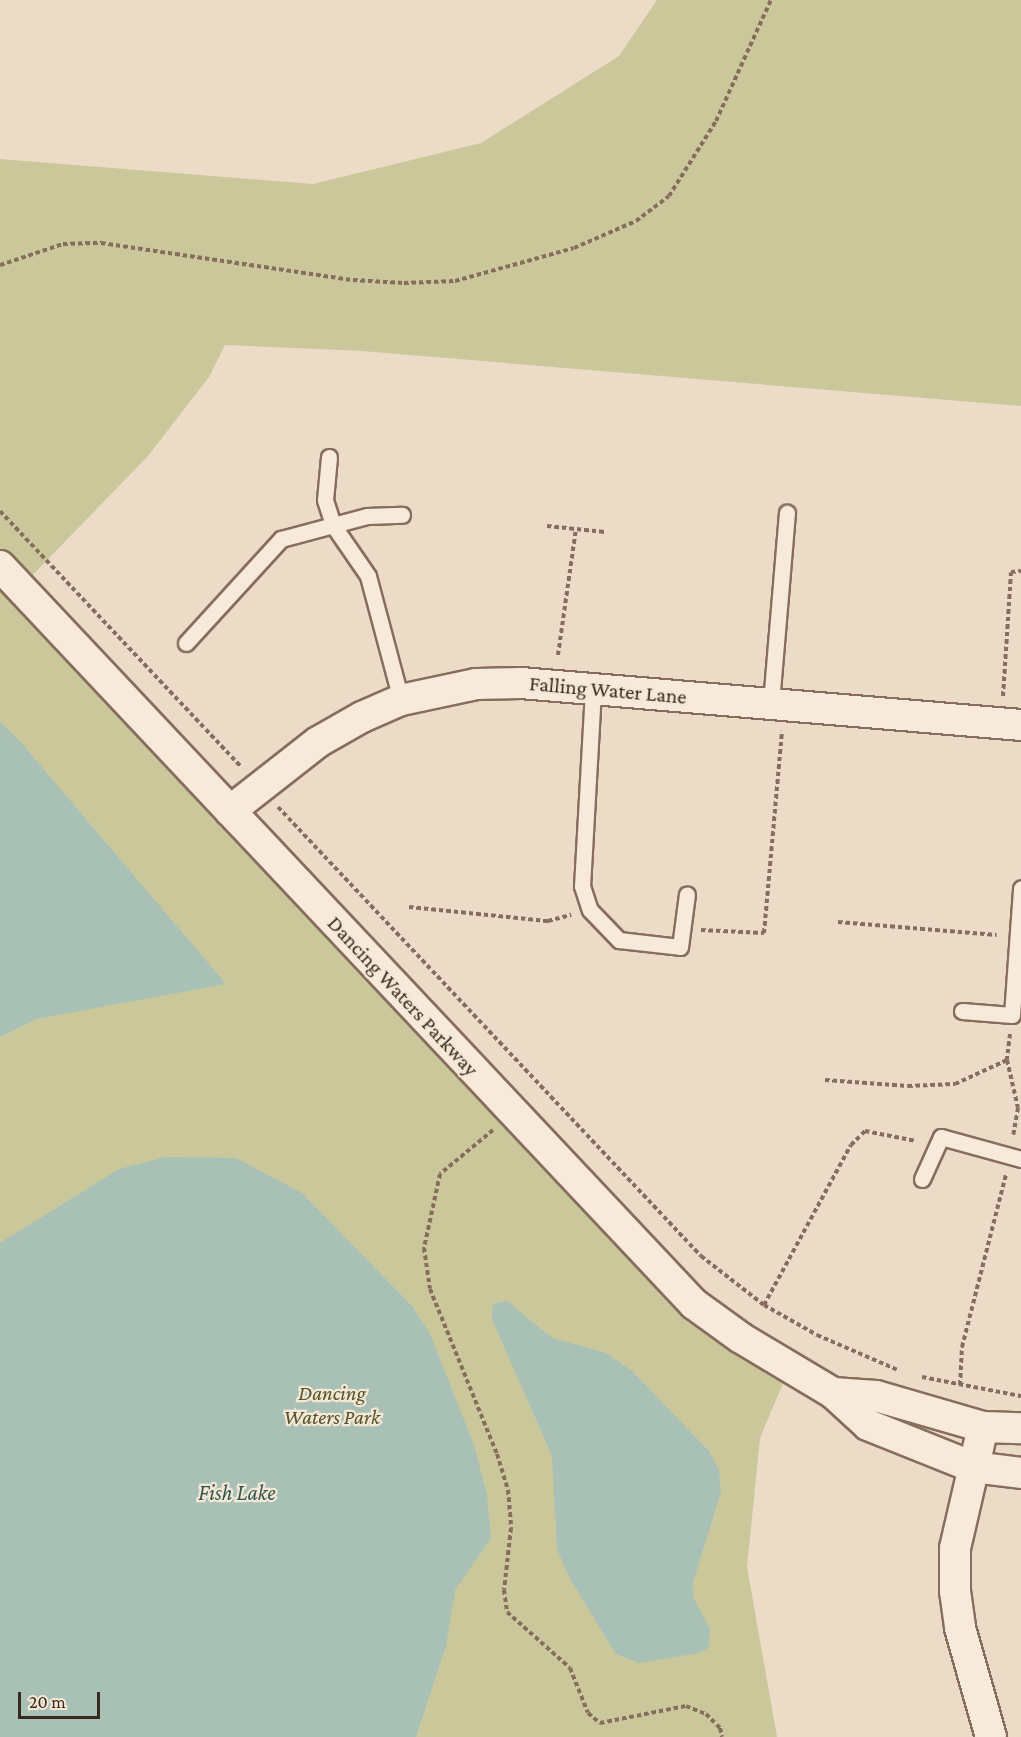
<!DOCTYPE html>
<html>
<head>
<meta charset="utf-8">
<style>
  body { margin:0 }
  #map { position:relative; width:1021px; height:1737px; overflow:hidden; background:#ecdbc7; font-family:"Crimson Pro",serif }
  div>[style] { position:absolute }
  .green>* { inset:0; background:#cac89b }
  .water>* { inset:0; background:#a8c0b5 }
  .path>* { height:4px; margin-top:-2px; transform-origin:0; background:repeating-linear-gradient(90deg,#876d5d 0 4.5px,transparent 0 7.5px) }
  .roads { filter:drop-shadow(2px 0 #876d5d) drop-shadow(-2px 0 #876d5d) drop-shadow(0 2px #876d5d) drop-shadow(0 -2px #876d5d) }
  .service>* { height:15px; margin:-7.5px; padding:0 7.5px; transform-origin:7.5px; border-radius:7.5px; background:#f7eada }
  .minor>* { height:30px; margin:-15px; padding:0 15px; transform-origin:15px; border-radius:15px; background:#f7eada }
  span { translate:-50% -50%; white-space:nowrap; text-align:center; line-height:1.15; -webkit-text-stroke:4.5px #f4e7d6; paint-order:stroke }
  .street-label { font-size:21px; color:#382820 }
  .park-label { font-size:21px; color:#505428; font-style:italic }
  .water-label { font-size:22px; color:#30574e; font-style:italic }
  .scale { position:absolute; left:18px; top:1692px; width:82px; height:27px; box-sizing:border-box; border:3px solid #382820; border-top:0; padding-left:8px; font-size:18px; line-height:21px; white-space:nowrap; color:#382820; -webkit-text-stroke:4px #f4e7d6; paint-order:stroke }
</style>
</head>
<body>
<div id="map">
  <div class="green">
    <i style="clip-path:polygon(657px 0,1021px 0,1021px 406px,362px 351px,225px 345px,209px 377px,148px 456px,20px 588px,643px 1253px,789px 1369px,760px 1438px,747px 1567px,777px 1737px,0 1737px,0 159px,313px 184px,481px 143px,619px 56px)"></i>
  </div>
  <div class="water">
    <i style="clip-path:polygon(0 722px,17px 738px,226px 984px,36px 1019px,0 1037px)"></i>
    <i style="clip-path:polygon(166px 1157px,236px 1158px,302px 1193px,412px 1306px,430px 1334px,474px 1445px,487px 1495px,491px 1538px,455px 1590px,446px 1646px,416px 1737px,0 1737px,0 1243px,119px 1169px)"></i>
    <i style="clip-path:polygon(507px 1301px,552px 1338px,606px 1353px,632px 1371px,709px 1451px,719px 1470px,721px 1492px,693px 1582px,693px 1597px,710px 1629px,709px 1647px,699px 1653px,639px 1663px,616px 1654px,569px 1577px,557px 1549px,552px 1456px,492px 1319px,493px 1304px)"></i>
  </div>
  <div class="path">
    <i style="left:0;top:265px;width:66px;rotate:-18.4deg"></i>
    <i style="left:63px;top:244px;width:38px;rotate:-2deg"></i>
    <i style="left:101px;top:243px;width:255px;rotate:8.4deg"></i>
    <i style="left:353px;top:280px;width:51px;rotate:3.4deg"></i>
    <i style="left:404px;top:283px;width:51px;rotate:-2.2deg"></i>
    <i style="left:455px;top:281px;width:123px;rotate:-15.5deg"></i>
    <i style="left:574px;top:248px;width:68px;rotate:-23.5deg"></i>
    <i style="left:636px;top:221px;width:41px;rotate:-37.1deg"></i>
    <i style="left:669px;top:196px;width:89px;rotate:-57.9deg"></i>
    <i style="left:716px;top:121px;width:133px;rotate:-65.6deg"></i>
    <i style="left:0;top:511px;width:352px;rotate:46.7deg"></i>
    <i style="left:547px;top:526px;width:58px;rotate:5.9deg"></i>
    <i style="left:558px;top:655px;width:127px;rotate:-81.9deg"></i>
    <i style="left:1003px;top:696px;width:124px;rotate:-86.3deg"></i>
    <i style="left:1011px;top:572px;width:10px;rotate:-6deg"></i>
    <i style="left:278px;top:807px;width:617px;rotate:46.71deg"></i>
    <i style="left:701px;top:1256px;width:80px;rotate:37.9deg"></i>
    <i style="left:764px;top:1305px;width:61px;rotate:29.5deg"></i>
    <i style="left:817px;top:1335px;width:90px;rotate:23.4deg"></i>
    <i style="left:409px;top:907px;width:140px;rotate:5.8deg"></i>
    <i style="left:548px;top:921px;width:24px;rotate:-15deg"></i>
    <i style="left:838px;top:922px;width:159px;rotate:4.7deg"></i>
    <i style="left:701px;top:930px;width:63px;rotate:2.7deg"></i>
    <i style="left:764px;top:933px;width:203px;rotate:-84.9deg"></i>
    <i style="left:1010px;top:1034px;width:26px;rotate:97deg"></i>
    <i style="left:1007px;top:1060px;width:49px;rotate:77.1deg"></i>
    <i style="left:1018px;top:1108px;width:28px;rotate:100deg"></i>
    <i style="left:825px;top:1080px;width:83px;rotate:4.1deg"></i>
    <i style="left:908px;top:1086px;width:47px;rotate:-2.4deg"></i>
    <i style="left:955px;top:1084px;width:57px;rotate:-24.8deg"></i>
    <i style="left:493px;top:1130px;width:69px;rotate:140.3deg"></i>
    <i style="left:440px;top:1174px;width:76px;rotate:102.2deg"></i>
    <i style="left:424px;top:1248px;width:41px;rotate:81.7deg"></i>
    <i style="left:430px;top:1289px;width:178px;rotate:67.9deg"></i>
    <i style="left:497px;top:1454px;width:38px;rotate:73deg"></i>
    <i style="left:508px;top:1490px;width:38px;rotate:85deg"></i>
    <i style="left:511px;top:1528px;width:62px;rotate:96.4deg"></i>
    <i style="left:504px;top:1590px;width:22px;rotate:82deg"></i>
    <i style="left:507px;top:1612px;width:84px;rotate:41.6deg"></i>
    <i style="left:570px;top:1668px;width:48px;rotate:68.2deg"></i>
    <i style="left:588px;top:1713px;width:16px;rotate:40deg"></i>
    <i style="left:600px;top:1723px;width:88px;rotate:-11.2deg"></i>
    <i style="left:686px;top:1706px;width:22px;rotate:22deg"></i>
    <i style="left:706px;top:1714px;width:20px;rotate:45deg"></i>
    <i style="left:720px;top:1728px;width:9px;rotate:77deg"></i>
    <i style="left:764px;top:1305px;width:182px;rotate:-61.5deg"></i>
    <i style="left:851px;top:1145px;width:20px;rotate:-45deg"></i>
    <i style="left:865px;top:1131px;width:52px;rotate:11.1deg"></i>
    <i style="left:922px;top:1377px;width:101px;rotate:10.9deg"></i>
    <i style="left:960px;top:1385px;width:38px;rotate:-87deg"></i>
    <i style="left:962px;top:1347px;width:178px;rotate:-75.7deg"></i>
  </div>
  <div class="roads">
    <div class="service">
      <i style="left:329px;top:457px;width:43px;rotate:95.3deg"></i>
      <i style="left:325px;top:500px;width:26px;rotate:72deg"></i>
      <i style="left:333px;top:525px;width:62px;rotate:55.5deg"></i>
      <i style="left:368px;top:576px;width:128px;rotate:75.1deg"></i>
      <i style="left:186px;top:643px;width:141px;rotate:-47.6deg"></i>
      <i style="left:281px;top:539px;width:89px;rotate:-15deg"></i>
      <i style="left:367px;top:516px;width:35px;rotate:-2deg"></i>
      <i style="left:593px;top:690px;width:196px;rotate:93.2deg"></i>
      <i style="left:582px;top:886px;width:25px;rotate:72deg"></i>
      <i style="left:590px;top:910px;width:42px;rotate:46deg"></i>
      <i style="left:619px;top:940px;width:61px;rotate:6.5deg"></i>
      <i style="left:680px;top:947px;width:53px;rotate:-82.5deg"></i>
      <i style="left:771px;top:703px;width:191px;rotate:-85.2deg"></i>
      <i style="left:962px;top:1011px;width:50px;rotate:4.6deg"></i>
      <i style="left:1012px;top:1015px;width:127px;rotate:-85.9deg"></i>
      <i style="left:922px;top:1179px;width:46px;rotate:-65.7deg"></i>
      <i style="left:941px;top:1137px;width:83px;rotate:15.4deg"></i>
    </div>
    <div class="minor">
      <i style="left:0;top:566px;width:1013px;rotate:46.76deg"></i>
      <i style="left:694px;top:1304px;width:58px;rotate:35.9deg"></i>
      <i style="left:741px;top:1338px;width:107px;rotate:30.9deg"></i>
      <i style="left:833px;top:1393px;width:47px;rotate:42.4deg"></i>
      <i style="left:868px;top:1425px;width:113px;rotate:21.8deg"></i>
      <i style="left:973px;top:1467px;width:48px;rotate:7.1deg"></i>
      <i style="left:230px;top:811px;width:112px;rotate:-38.1deg"></i>
      <i style="left:318px;top:742px;width:51px;rotate:-29.6deg"></i>
      <i style="left:362px;top:717px;width:43px;rotate:-23.6deg"></i>
      <i style="left:401px;top:700px;width:77px;rotate:-12deg"></i>
      <i style="left:476px;top:684px;width:45px;rotate:-1.3deg"></i>
      <i style="left:521px;top:683px;width:502px;rotate:4.8deg"></i>
      <i style="left:833px;top:1393px;width:43px;rotate:4deg"></i>
      <i style="left:876px;top:1396px;width:111px;rotate:16.2deg"></i>
      <i style="left:983px;top:1427px;width:38px;rotate:2deg"></i>
      <i style="left:983px;top:1427px;width:124px;rotate:103deg"></i>
      <i style="left:955px;top:1548px;width:43px;rotate:90deg"></i>
      <i style="left:955px;top:1591px;width:37px;rotate:82deg"></i>
      <i style="left:960px;top:1628px;width:113px;rotate:74.1deg"></i>
    </div>
  </div>
  <div class="street-label">
    <span style="left:608px;top:690px;rotate:5deg">Falling Water Lane</span>
    <span style="left:403px;top:996px;rotate:47deg">Dancing Waters Parkway</span>
  </div>
  <div class="park-label">
    <span style="left:332px;top:1405px">Dancing<br>Waters Park</span>
  </div>
  <div class="water-label">
    <span style="left:237px;top:1493px">Fish Lake</span>
  </div>
  <div class="scale">20 m</div>
</div>
</body>
</html>
